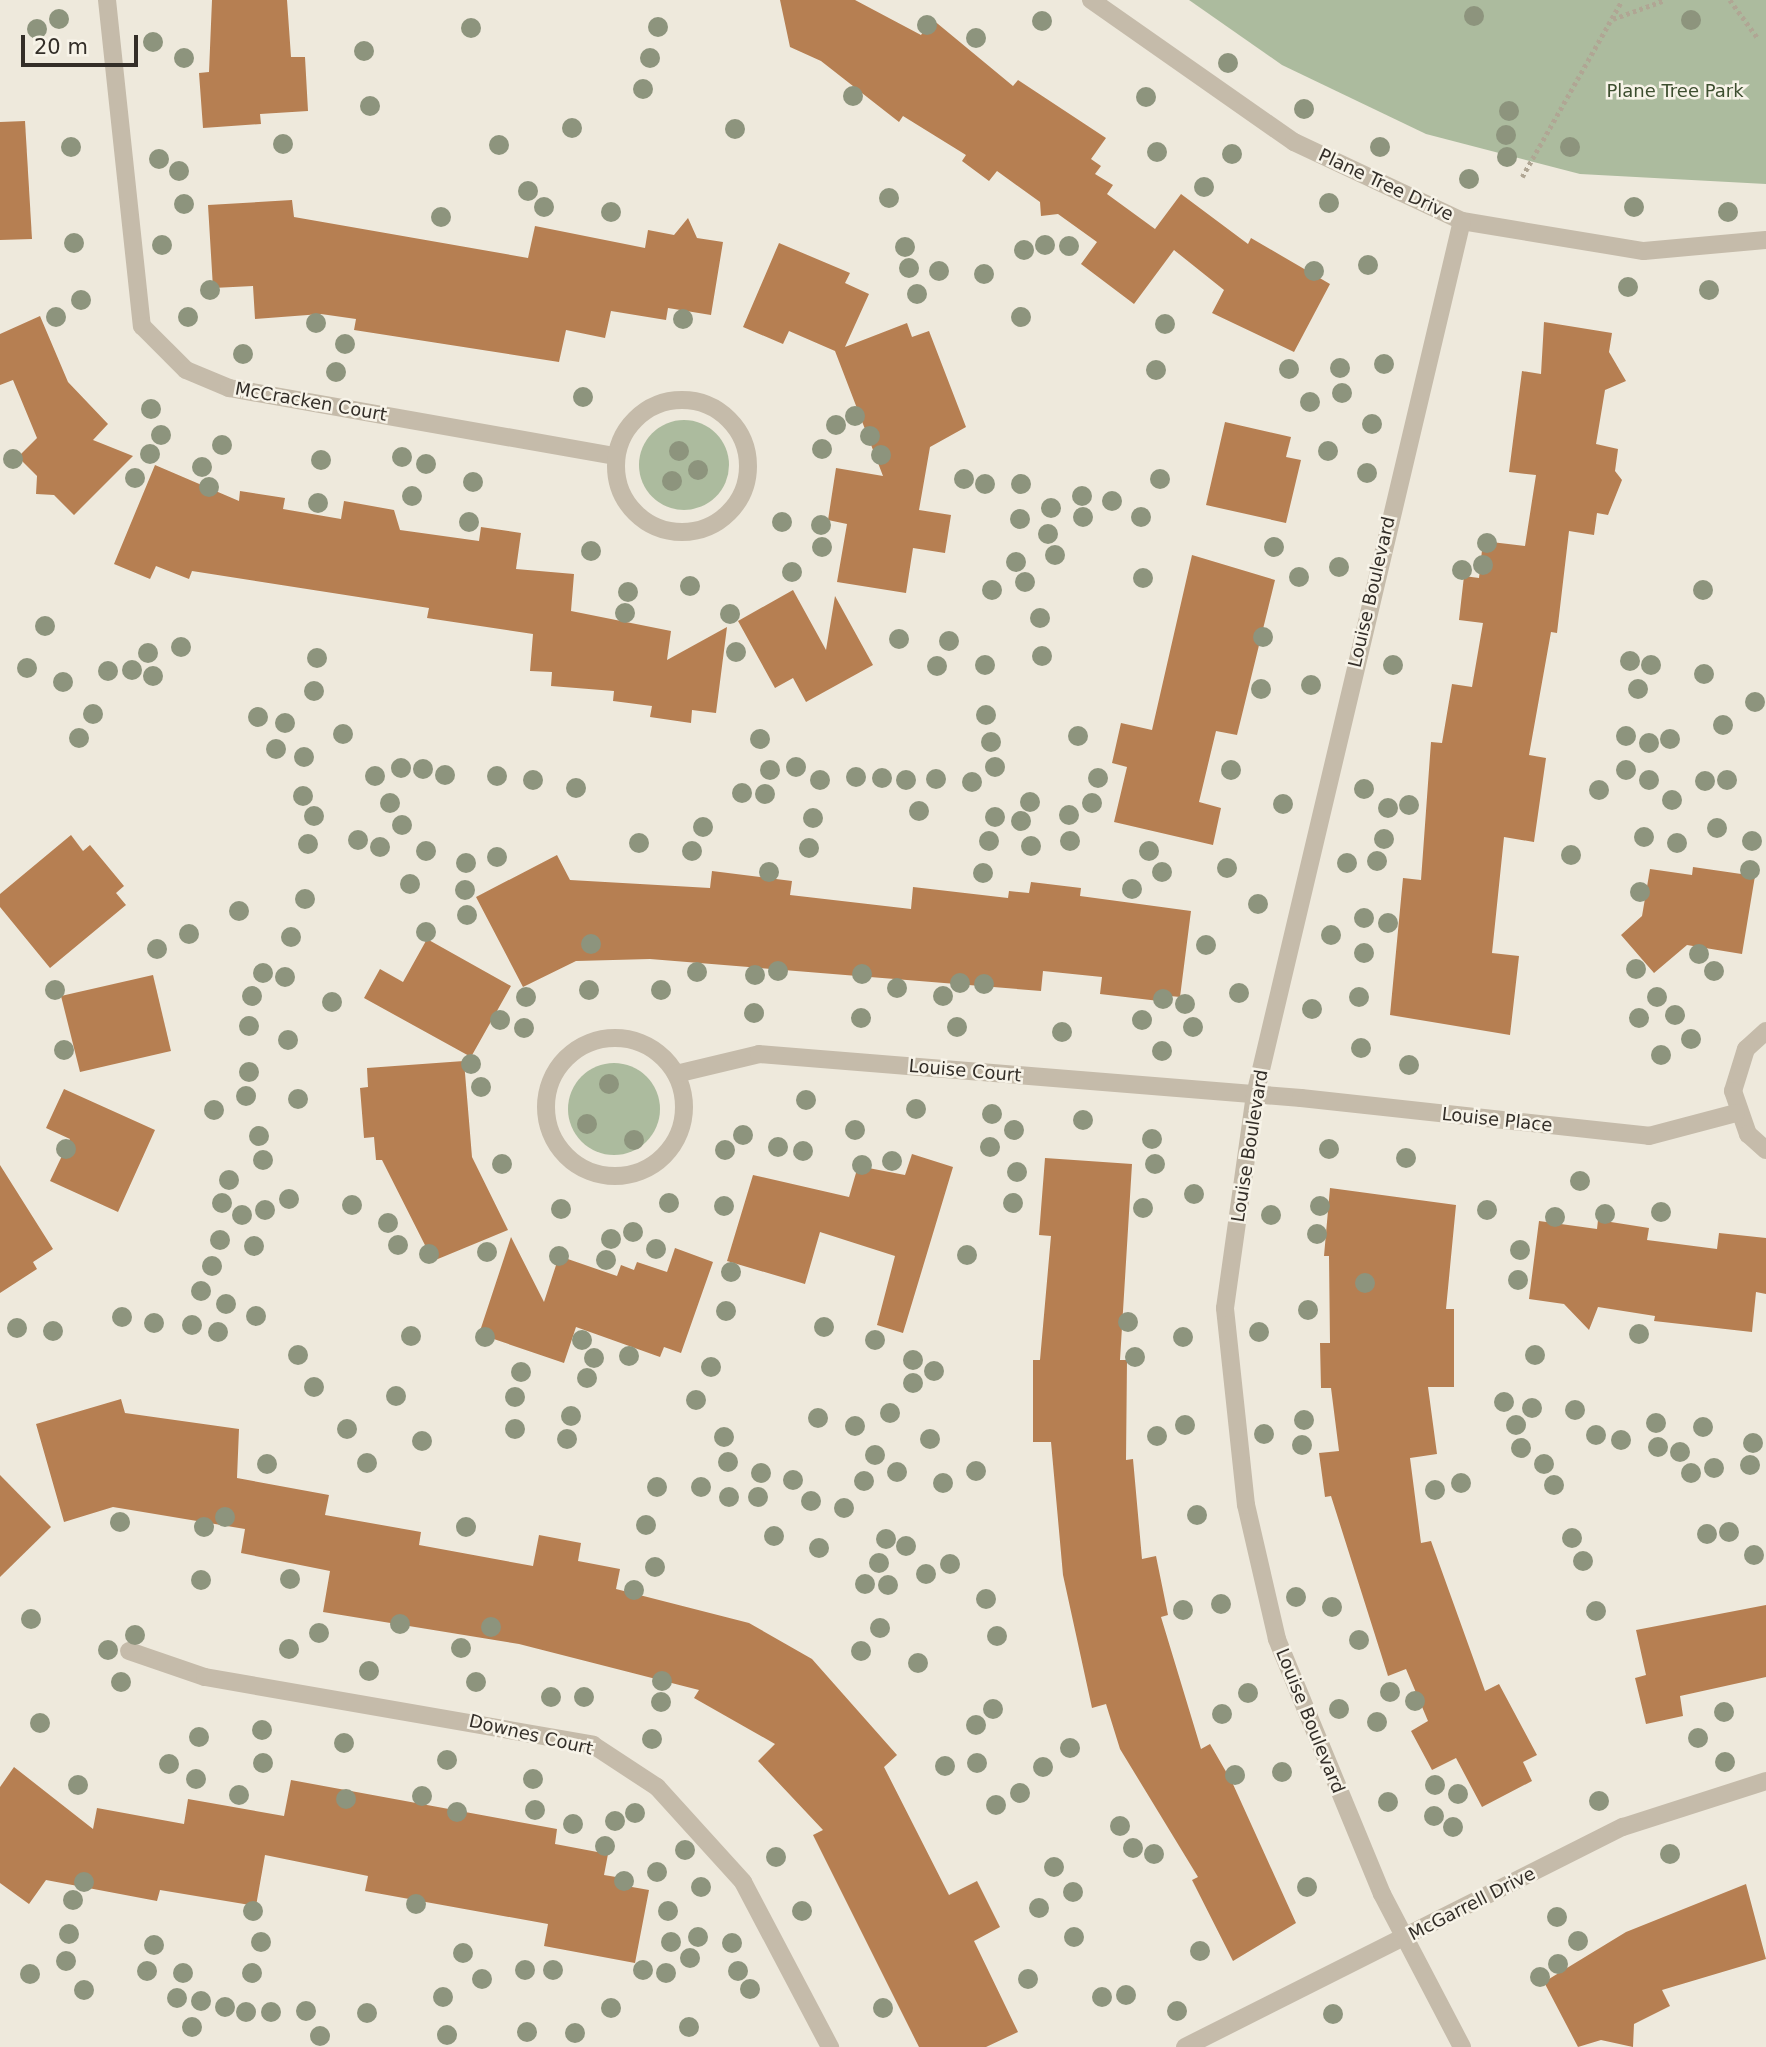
<!DOCTYPE html>
<html>
<head>
<meta charset="utf-8">
<style>
  body { margin:0 }
  #map { position:relative; width:1766px; height:2047px; overflow:hidden; background:#eee9dc; font-family:"DejaVu Sans",sans-serif }
  div>[style] { position:absolute }
  .green>* { inset:0; background:#acbb9e }
  .round { border-radius:50% }
  .building>* { inset:0; background:#b67f52 }
  .path>* { height:4.5px; margin-top:-2.25px; transform-origin:0; background:repeating-linear-gradient(90deg,#b0a694 0 3.5px,transparent 0 7px) }
  .minor>* { height:18px; margin:-9px; padding:0 9px; transform-origin:9px; border-radius:9px; background:#c5bbaa }
  .minor>.ring { margin:-9px; padding:0; box-sizing:content-box; background:none; border:18px solid #c5bbaa; border-radius:50% }
  .tertiary>* { height:18px; margin:-9px; padding:0 9px; transform-origin:9px; border-radius:9px; background:#c5bbaa }
  .trees>* { width:20px; height:20px; margin:-10px; border-radius:50%; background:#8d947d }
  span { translate:-50% -50%; white-space:nowrap; text-align:center; line-height:1.15; -webkit-text-stroke:5px #f7f3e8; paint-order:stroke }
  .park-label { font-size:18px; color:#3d4e2f }
  .street-label { font-size:18px; color:#332e28 }
  .scale { position:absolute; left:21px; top:35px; width:117px; height:32px; box-sizing:border-box; border:4px solid #332e28; border-top:0; padding-left:9px; font-size:21px; line-height:24px; white-space:nowrap; color:#332e28; -webkit-text-stroke:5px #f7f3e8; paint-order:stroke }
</style>
</head>
<body>
<div id="map">
  <div class="green">
    <i style="clip-path:polygon(1189px 0,1766px 0,1766px 184px,1580px 174px,1426px 134px,1282px 65px)"></i>
    <i class="round" style="left:639px;top:420px;width:90px;height:90px"></i>
    <i class="round" style="left:568px;top:1063px;width:92px;height:92px"></i>
  </div>
  <div class="building">
    <i style="clip-path:polygon(212px 0,287px 0,291px 57px,305px 57px,308px 111px,260px 114px,261px 124px,203px 128px,199px 73px,209px 72px)"></i>
    <i style="clip-path:polygon(780px 0,855px 0,921px 35px,932px 19px,1013px 86px,1018px 80px,1106px 138px,1091px 159px,1101px 166px,1095px 174px,1113px 185px,1107px 194px,1155px 229px,1181px 194px,1248px 244px,1251px 238px,1330px 284px,1294px 352px,1212px 313px,1224px 290px,1174px 250px,1134px 304px,1081px 264px,1097px 242px,1058px 214px,1041px 216px,1040px 202px,997px 171px,989px 181px,962px 161px,966px 155px,903px 116px,899px 122px,821px 61px,790px 47px)"></i>
    <i style="clip-path:polygon(25px 121px,32px 239px,0 240px,0 122px)"></i>
    <i style="clip-path:polygon(292px 200px,294px 217px,528px 258px,535px 226px,645px 248px,648px 230px,674px 235px,688px 218px,697px 238px,723px 242px,711px 315px,668px 308px,666px 320px,611px 311px,605px 338px,566px 330px,559px 362px,354px 330px,356px 319px,321px 314px,255px 319px,253px 286px,213px 288px,208px 205px)"></i>
    <i style="clip-path:polygon(779px 243px,850px 273px,845px 283px,869px 294px,845px 347px,907px 323px,912px 337px,929px 331px,966px 427px,930px 447px,919px 510px,951px 515px,945px 553px,913px 548px,906px 593px,837px 582px,847px 524px,828px 520px,836px 468px,883px 476px,835px 351px,789px 331px,783px 344px,743px 327px)"></i>
    <i style="clip-path:polygon(40px 316px,68px 382px,108px 424px,93px 440px,133px 456px,74px 515px,54px 495px,36px 494px,37px 476px,18px 457px,37px 438px,13px 380px,0 385px,0 334px)"></i>
    <i style="clip-path:polygon(1544px 322px,1612px 333px,1609px 352px,1626px 381px,1605px 390px,1596px 444px,1618px 449px,1615px 471px,1622px 480px,1608px 515px,1597px 513px,1594px 535px,1569px 531px,1557px 633px,1551px 632px,1529px 755px,1546px 758px,1534px 842px,1504px 837px,1492px 953px,1519px 956px,1510px 1035px,1390px 1015px,1403px 878px,1421px 880px,1431px 742px,1442px 743px,1452px 684px,1472px 687px,1483px 623px,1459px 620px,1464px 576px,1479px 578px,1483px 541px,1525px 546px,1536px 475px,1509px 472px,1522px 371px,1541px 374px)"></i>
    <i style="clip-path:polygon(1225px 422px,1291px 437px,1286px 457px,1301px 460px,1286px 523px,1206px 505px)"></i>
    <i style="clip-path:polygon(155px 465px,239px 501px,240px 491px,285px 498px,283px 509px,341px 519px,344px 501px,394px 510px,400px 530px,479px 541px,481px 527px,521px 533px,516px 569px,574px 574px,571px 611px,671px 631px,667px 660px,727px 627px,716px 713px,692px 710px,691px 723px,650px 717px,652px 706px,613px 701px,614px 691px,551px 686px,552px 672px,530px 671px,533px 634px,427px 618px,429px 608px,192px 571px,189px 579px,156px 566px,150px 579px,114px 564px)"></i>
    <i style="clip-path:polygon(1192px 555px,1275px 580px,1237px 735px,1216px 731px,1199px 802px,1221px 808px,1213px 845px,1114px 822px,1127px 767px,1112px 763px,1121px 723px,1152px 730px)"></i>
    <i style="clip-path:polygon(793px 590px,826px 650px,835px 596px,873px 665px,806px 702px,793px 678px,775px 688px,738px 621px)"></i>
    <i style="clip-path:polygon(71px 835px,83px 851px,90px 845px,124px 886px,116px 893px,126px 905px,50px 968px,0 907px,0 894px)"></i>
    <i style="clip-path:polygon(557px 855px,570px 880px,710px 888px,712px 871px,792px 881px,790px 895px,911px 909px,913px 887px,1008px 898px,1009px 891px,1029px 893px,1031px 882px,1081px 888px,1080px 896px,1191px 911px,1180px 997px,1160px 995px,1159px 1001px,1100px 994px,1102px 977px,1043px 971px,1041px 991px,650px 959px,576px 961px,523px 987px,476px 897px)"></i>
    <i style="clip-path:polygon(1693px 867px,1755px 876px,1742px 954px,1687px 945px,1654px 973px,1621px 935px,1642px 916px,1650px 869px,1692px 875px)"></i>
    <i style="clip-path:polygon(427px 939px,511px 986px,471px 1057px,364px 998px,380px 969px,403px 982px)"></i>
    <i style="clip-path:polygon(153px 975px,171px 1051px,80px 1072px,61px 996px)"></i>
    <i style="clip-path:polygon(464px 1061px,472px 1157px,508px 1230px,433px 1261px,382px 1160px,376px 1160px,374px 1137px,364px 1138px,360px 1088px,368px 1087px,367px 1068px)"></i>
    <i style="clip-path:polygon(64px 1089px,155px 1130px,118px 1212px,50px 1181px,70px 1139px,46px 1128px)"></i>
    <i style="clip-path:polygon(912px 1154px,953px 1167px,903px 1333px,877px 1325px,895px 1256px,820px 1232px,805px 1284px,727px 1261px,753px 1175px,849px 1197px,858px 1166px,905px 1175px)"></i>
    <i style="clip-path:polygon(1045px 1158px,1132px 1164px,1120px 1360px,1127px 1360px,1126px 1460px,1133px 1459px,1142px 1559px,1156px 1556px,1168px 1615px,1161px 1617px,1201px 1749px,1210px 1744px,1232px 1782px,1296px 1923px,1233px 1961px,1192px 1880px,1198px 1877px,1120px 1749px,1106px 1704px,1092px 1708px,1063px 1575px,1051px 1442px,1033px 1442px,1033px 1360px,1040px 1360px,1051px 1236px,1039px 1235px)"></i>
    <i style="clip-path:polygon(0 1165px,53px 1249px,33px 1262px,37px 1269px,0 1293px)"></i>
    <i style="clip-path:polygon(1330px 1188px,1456px 1205px,1446px 1309px,1454px 1309px,1454px 1387px,1428px 1387px,1437px 1454px,1410px 1458px,1421px 1543px,1431px 1541px,1485px 1691px,1499px 1684px,1537px 1755px,1523px 1762px,1532px 1781px,1482px 1807px,1456px 1758px,1432px 1770px,1411px 1731px,1428px 1721px,1406px 1669px,1388px 1676px,1331px 1496px,1325px 1497px,1319px 1453px,1339px 1451px,1331px 1388px,1321px 1388px,1320px 1343px,1330px 1343px,1329px 1256px,1324px 1256px)"></i>
    <i style="clip-path:polygon(1598px 1220px,1649px 1228px,1647px 1240px,1717px 1249px,1719px 1233px,1766px 1238px,1766px 1294px,1756px 1292px,1752px 1332px,1654px 1321px,1655px 1316px,1598px 1307px,1589px 1330px,1564px 1304px,1529px 1299px,1539px 1221px,1597px 1229px)"></i>
    <i style="clip-path:polygon(511px 1237px,544px 1302px,559px 1256px,617px 1276px,621px 1265px,634px 1270px,637px 1262px,667px 1272px,675px 1248px,713px 1262px,681px 1353px,664px 1347px,660px 1357px,576px 1327px,564px 1363px,479px 1334px)"></i>
    <i style="clip-path:polygon(121px 1399px,125px 1413px,239px 1429px,237px 1478px,329px 1495px,325px 1515px,421px 1532px,419px 1545px,533px 1566px,539px 1535px,581px 1543px,578px 1561px,620px 1569px,616px 1589px,749px 1623px,812px 1659px,897px 1755px,884px 1767px,949px 1895px,977px 1881px,1000px 1927px,974px 1941px,1018px 2032px,986px 2047px,919px 2047px,813px 1835px,823px 1830px,758px 1761px,775px 1744px,694px 1698px,699px 1690px,519px 1644px,323px 1612px,330px 1571px,241px 1553px,245px 1529px,113px 1507px,64px 1522px,36px 1424px)"></i>
    <i style="clip-path:polygon(0 1475px,51px 1527px,0 1577px)"></i>
    <i style="clip-path:polygon(1766px 1605px,1766px 1677px,1680px 1696px,1683px 1716px,1646px 1724px,1635px 1678px,1646px 1675px,1636px 1630px)"></i>
    <i style="clip-path:polygon(14px 1767px,93px 1829px,97px 1808px,184px 1824px,188px 1799px,284px 1816px,291px 1780px,557px 1829px,555px 1844px,608px 1854px,604px 1875px,616px 1877px,615px 1884px,649px 1890px,635px 1963px,544px 1946px,548px 1924px,365px 1891px,368px 1876px,265px 1855px,256px 1906px,160px 1890px,157px 1901px,46px 1880px,29px 1904px,0 1883px,0 1787px)"></i>
    <i style="clip-path:polygon(1746px 1884px,1766px 1959px,1662px 1990px,1670px 2006px,1634px 2024px,1633px 2047px,1601px 2040px,1578px 2047px,1544px 1982px,1626px 1932px)"></i>
  </div>
  <div class="path">
    <i style="left:1730px;top:0;width:46px;rotate:53.9deg"></i>
    <i style="left:1613px;top:19px;width:55px;rotate:-20.1deg"></i>
    <i style="left:1522px;top:177px;width:203px;rotate:-60.5deg"></i>
  </div>
  <div class="minor">
    <i style="left:107px;top:0;width:328px;rotate:83.9deg"></i>
    <i style="left:142px;top:326px;width:62px;rotate:45deg"></i>
    <i style="left:186px;top:370px;width:47px;rotate:22.7deg"></i>
    <i style="left:229px;top:388px;width:393px;rotate:10deg"></i>
    <i class="ring" style="left:616px;top:400px;width:114px;height:114px"></i>
    <i style="left:1766px;top:1031px;width:27px;rotate:138deg"></i>
    <i style="left:1746px;top:1049px;width:44px;rotate:107.2deg"></i>
    <i style="left:1733px;top:1091px;width:46px;rotate:70.8deg"></i>
    <i style="left:1748px;top:1134px;width:24px;rotate:42deg"></i>
    <i class="ring" style="left:546px;top:1038px;width:120px;height:120px"></i>
    <i style="left:676px;top:1074px;width:85px;rotate:-13.5deg"></i>
    <i style="left:759px;top:1054px;width:544px;rotate:4.64deg"></i>
    <i style="left:1301px;top:1098px;width:350px;rotate:6.2deg"></i>
    <i style="left:1649px;top:1136px;width:90px;rotate:-14.8deg"></i>
    <i style="left:129px;top:1651px;width:80px;rotate:18.9deg"></i>
    <i style="left:205px;top:1677px;width:394px;rotate:9.9deg"></i>
    <i style="left:593px;top:1745px;width:77px;rotate:33.3deg"></i>
    <i style="left:657px;top:1787px;width:128px;rotate:47.8deg"></i>
    <i style="left:743px;top:1882px;width:187px;rotate:62.2deg"></i>
    <i style="left:1185px;top:2047px;width:490px;rotate:-26.7deg"></i>
    <i style="left:1623px;top:1827px;width:150px;rotate:-17.8deg"></i>
  </div>
  <div class="tertiary">
    <i style="left:1091px;top:0;width:248px;rotate:35deg"></i>
    <i style="left:1294px;top:142px;width:186px;rotate:25.2deg"></i>
    <i style="left:1462px;top:221px;width:184px;rotate:9.4deg"></i>
    <i style="left:1644px;top:251px;width:122px;rotate:-5.2deg"></i>
    <i style="left:1462px;top:2047px;width:173px;rotate:-117.6deg"></i>
    <i style="left:1382px;top:1894px;width:276px;rotate:-112.4deg"></i>
    <i style="left:1277px;top:1639px;width:138px;rotate:-103deg"></i>
    <i style="left:1246px;top:1505px;width:198px;rotate:-96.1deg"></i>
    <i style="left:1225px;top:1308px;width:215px;rotate:-82deg"></i>
    <i style="left:1255px;top:1095px;width:898px;rotate:-76.68deg"></i>
  </div>
  <div class="trees">
    <i style="left:1474px;top:16px"></i>
    <i style="left:59px;top:19px"></i>
    <i style="left:1691px;top:20px"></i>
    <i style="left:1042px;top:21px"></i>
    <i style="left:927px;top:25px"></i>
    <i style="left:658px;top:27px"></i>
    <i style="left:471px;top:28px"></i>
    <i style="left:37px;top:29px"></i>
    <i style="left:976px;top:38px"></i>
    <i style="left:153px;top:42px"></i>
    <i style="left:364px;top:51px"></i>
    <i style="left:184px;top:58px"></i>
    <i style="left:650px;top:58px"></i>
    <i style="left:1228px;top:63px"></i>
    <i style="left:643px;top:89px"></i>
    <i style="left:853px;top:96px"></i>
    <i style="left:1146px;top:97px"></i>
    <i style="left:370px;top:106px"></i>
    <i style="left:1304px;top:109px"></i>
    <i style="left:1509px;top:111px"></i>
    <i style="left:572px;top:128px"></i>
    <i style="left:735px;top:129px"></i>
    <i style="left:1506px;top:135px"></i>
    <i style="left:283px;top:144px"></i>
    <i style="left:499px;top:145px"></i>
    <i style="left:71px;top:147px"></i>
    <i style="left:1380px;top:147px"></i>
    <i style="left:1570px;top:147px"></i>
    <i style="left:1157px;top:152px"></i>
    <i style="left:1232px;top:154px"></i>
    <i style="left:1507px;top:157px"></i>
    <i style="left:159px;top:159px"></i>
    <i style="left:179px;top:171px"></i>
    <i style="left:1469px;top:179px"></i>
    <i style="left:1204px;top:187px"></i>
    <i style="left:528px;top:191px"></i>
    <i style="left:889px;top:198px"></i>
    <i style="left:1329px;top:203px"></i>
    <i style="left:184px;top:204px"></i>
    <i style="left:544px;top:207px"></i>
    <i style="left:1634px;top:207px"></i>
    <i style="left:611px;top:212px"></i>
    <i style="left:1728px;top:212px"></i>
    <i style="left:441px;top:217px"></i>
    <i style="left:74px;top:243px"></i>
    <i style="left:162px;top:245px"></i>
    <i style="left:1045px;top:245px"></i>
    <i style="left:1069px;top:246px"></i>
    <i style="left:905px;top:247px"></i>
    <i style="left:1024px;top:250px"></i>
    <i style="left:1368px;top:265px"></i>
    <i style="left:909px;top:268px"></i>
    <i style="left:939px;top:271px"></i>
    <i style="left:1314px;top:271px"></i>
    <i style="left:984px;top:274px"></i>
    <i style="left:1628px;top:287px"></i>
    <i style="left:210px;top:290px"></i>
    <i style="left:1709px;top:290px"></i>
    <i style="left:917px;top:294px"></i>
    <i style="left:81px;top:300px"></i>
    <i style="left:56px;top:317px"></i>
    <i style="left:188px;top:317px"></i>
    <i style="left:1021px;top:317px"></i>
    <i style="left:683px;top:319px"></i>
    <i style="left:316px;top:323px"></i>
    <i style="left:1165px;top:324px"></i>
    <i style="left:345px;top:344px"></i>
    <i style="left:243px;top:354px"></i>
    <i style="left:1384px;top:364px"></i>
    <i style="left:1340px;top:368px"></i>
    <i style="left:1289px;top:369px"></i>
    <i style="left:1156px;top:370px"></i>
    <i style="left:336px;top:372px"></i>
    <i style="left:1342px;top:393px"></i>
    <i style="left:583px;top:397px"></i>
    <i style="left:1310px;top:402px"></i>
    <i style="left:151px;top:409px"></i>
    <i style="left:855px;top:416px"></i>
    <i style="left:1372px;top:424px"></i>
    <i style="left:836px;top:425px"></i>
    <i style="left:161px;top:435px"></i>
    <i style="left:870px;top:436px"></i>
    <i style="left:222px;top:445px"></i>
    <i style="left:822px;top:449px"></i>
    <i style="left:679px;top:451px"></i>
    <i style="left:1328px;top:451px"></i>
    <i style="left:150px;top:454px"></i>
    <i style="left:881px;top:455px"></i>
    <i style="left:402px;top:457px"></i>
    <i style="left:13px;top:459px"></i>
    <i style="left:321px;top:460px"></i>
    <i style="left:426px;top:464px"></i>
    <i style="left:202px;top:467px"></i>
    <i style="left:698px;top:470px"></i>
    <i style="left:1367px;top:473px"></i>
    <i style="left:135px;top:478px"></i>
    <i style="left:964px;top:479px"></i>
    <i style="left:1160px;top:479px"></i>
    <i style="left:672px;top:481px"></i>
    <i style="left:473px;top:482px"></i>
    <i style="left:985px;top:484px"></i>
    <i style="left:1021px;top:484px"></i>
    <i style="left:209px;top:487px"></i>
    <i style="left:412px;top:496px"></i>
    <i style="left:1082px;top:496px"></i>
    <i style="left:1112px;top:501px"></i>
    <i style="left:318px;top:503px"></i>
    <i style="left:1051px;top:508px"></i>
    <i style="left:1083px;top:517px"></i>
    <i style="left:1141px;top:517px"></i>
    <i style="left:1020px;top:519px"></i>
    <i style="left:469px;top:522px"></i>
    <i style="left:782px;top:522px"></i>
    <i style="left:821px;top:525px"></i>
    <i style="left:1048px;top:534px"></i>
    <i style="left:1487px;top:543px"></i>
    <i style="left:822px;top:547px"></i>
    <i style="left:1274px;top:547px"></i>
    <i style="left:591px;top:551px"></i>
    <i style="left:1055px;top:555px"></i>
    <i style="left:1016px;top:562px"></i>
    <i style="left:1483px;top:565px"></i>
    <i style="left:1339px;top:567px"></i>
    <i style="left:1462px;top:570px"></i>
    <i style="left:792px;top:572px"></i>
    <i style="left:1299px;top:577px"></i>
    <i style="left:1143px;top:578px"></i>
    <i style="left:1025px;top:582px"></i>
    <i style="left:690px;top:586px"></i>
    <i style="left:992px;top:590px"></i>
    <i style="left:1703px;top:590px"></i>
    <i style="left:628px;top:592px"></i>
    <i style="left:625px;top:613px"></i>
    <i style="left:730px;top:614px"></i>
    <i style="left:1040px;top:618px"></i>
    <i style="left:45px;top:626px"></i>
    <i style="left:1263px;top:637px"></i>
    <i style="left:899px;top:639px"></i>
    <i style="left:949px;top:641px"></i>
    <i style="left:181px;top:647px"></i>
    <i style="left:736px;top:652px"></i>
    <i style="left:148px;top:653px"></i>
    <i style="left:1042px;top:656px"></i>
    <i style="left:317px;top:658px"></i>
    <i style="left:1630px;top:661px"></i>
    <i style="left:985px;top:665px"></i>
    <i style="left:1393px;top:665px"></i>
    <i style="left:1651px;top:665px"></i>
    <i style="left:937px;top:666px"></i>
    <i style="left:27px;top:668px"></i>
    <i style="left:132px;top:670px"></i>
    <i style="left:108px;top:671px"></i>
    <i style="left:1704px;top:674px"></i>
    <i style="left:153px;top:676px"></i>
    <i style="left:63px;top:682px"></i>
    <i style="left:1311px;top:685px"></i>
    <i style="left:1261px;top:689px"></i>
    <i style="left:1638px;top:689px"></i>
    <i style="left:314px;top:691px"></i>
    <i style="left:1755px;top:702px"></i>
    <i style="left:93px;top:714px"></i>
    <i style="left:986px;top:715px"></i>
    <i style="left:258px;top:717px"></i>
    <i style="left:285px;top:723px"></i>
    <i style="left:1723px;top:725px"></i>
    <i style="left:343px;top:734px"></i>
    <i style="left:1078px;top:736px"></i>
    <i style="left:1626px;top:736px"></i>
    <i style="left:79px;top:738px"></i>
    <i style="left:760px;top:739px"></i>
    <i style="left:1670px;top:739px"></i>
    <i style="left:991px;top:742px"></i>
    <i style="left:1649px;top:743px"></i>
    <i style="left:276px;top:749px"></i>
    <i style="left:304px;top:757px"></i>
    <i style="left:796px;top:767px"></i>
    <i style="left:995px;top:767px"></i>
    <i style="left:401px;top:768px"></i>
    <i style="left:423px;top:769px"></i>
    <i style="left:770px;top:770px"></i>
    <i style="left:1231px;top:770px"></i>
    <i style="left:1626px;top:770px"></i>
    <i style="left:445px;top:775px"></i>
    <i style="left:375px;top:776px"></i>
    <i style="left:497px;top:776px"></i>
    <i style="left:856px;top:777px"></i>
    <i style="left:882px;top:778px"></i>
    <i style="left:1098px;top:778px"></i>
    <i style="left:936px;top:779px"></i>
    <i style="left:533px;top:780px"></i>
    <i style="left:820px;top:780px"></i>
    <i style="left:906px;top:780px"></i>
    <i style="left:1649px;top:780px"></i>
    <i style="left:1727px;top:780px"></i>
    <i style="left:1705px;top:781px"></i>
    <i style="left:972px;top:782px"></i>
    <i style="left:576px;top:788px"></i>
    <i style="left:1364px;top:789px"></i>
    <i style="left:1599px;top:790px"></i>
    <i style="left:742px;top:793px"></i>
    <i style="left:765px;top:794px"></i>
    <i style="left:303px;top:796px"></i>
    <i style="left:1672px;top:800px"></i>
    <i style="left:1030px;top:802px"></i>
    <i style="left:390px;top:803px"></i>
    <i style="left:1092px;top:803px"></i>
    <i style="left:1283px;top:804px"></i>
    <i style="left:1409px;top:805px"></i>
    <i style="left:1388px;top:808px"></i>
    <i style="left:919px;top:811px"></i>
    <i style="left:1069px;top:815px"></i>
    <i style="left:314px;top:816px"></i>
    <i style="left:995px;top:817px"></i>
    <i style="left:813px;top:818px"></i>
    <i style="left:1021px;top:821px"></i>
    <i style="left:402px;top:825px"></i>
    <i style="left:703px;top:827px"></i>
    <i style="left:1717px;top:828px"></i>
    <i style="left:1644px;top:837px"></i>
    <i style="left:1384px;top:839px"></i>
    <i style="left:358px;top:840px"></i>
    <i style="left:989px;top:841px"></i>
    <i style="left:1070px;top:841px"></i>
    <i style="left:1752px;top:841px"></i>
    <i style="left:639px;top:843px"></i>
    <i style="left:1677px;top:843px"></i>
    <i style="left:308px;top:844px"></i>
    <i style="left:1031px;top:846px"></i>
    <i style="left:380px;top:847px"></i>
    <i style="left:809px;top:848px"></i>
    <i style="left:426px;top:851px"></i>
    <i style="left:692px;top:851px"></i>
    <i style="left:1149px;top:851px"></i>
    <i style="left:1571px;top:855px"></i>
    <i style="left:497px;top:857px"></i>
    <i style="left:1377px;top:861px"></i>
    <i style="left:466px;top:863px"></i>
    <i style="left:1347px;top:863px"></i>
    <i style="left:1227px;top:868px"></i>
    <i style="left:1750px;top:870px"></i>
    <i style="left:769px;top:872px"></i>
    <i style="left:1162px;top:872px"></i>
    <i style="left:983px;top:873px"></i>
    <i style="left:410px;top:884px"></i>
    <i style="left:1132px;top:889px"></i>
    <i style="left:465px;top:890px"></i>
    <i style="left:1640px;top:892px"></i>
    <i style="left:305px;top:899px"></i>
    <i style="left:1258px;top:904px"></i>
    <i style="left:239px;top:911px"></i>
    <i style="left:467px;top:915px"></i>
    <i style="left:1364px;top:918px"></i>
    <i style="left:1388px;top:923px"></i>
    <i style="left:426px;top:932px"></i>
    <i style="left:189px;top:934px"></i>
    <i style="left:1331px;top:935px"></i>
    <i style="left:291px;top:937px"></i>
    <i style="left:591px;top:944px"></i>
    <i style="left:1206px;top:945px"></i>
    <i style="left:157px;top:949px"></i>
    <i style="left:1364px;top:953px"></i>
    <i style="left:1699px;top:954px"></i>
    <i style="left:1636px;top:969px"></i>
    <i style="left:778px;top:971px"></i>
    <i style="left:1714px;top:971px"></i>
    <i style="left:697px;top:972px"></i>
    <i style="left:263px;top:973px"></i>
    <i style="left:862px;top:974px"></i>
    <i style="left:755px;top:975px"></i>
    <i style="left:285px;top:977px"></i>
    <i style="left:960px;top:983px"></i>
    <i style="left:984px;top:984px"></i>
    <i style="left:897px;top:988px"></i>
    <i style="left:55px;top:990px"></i>
    <i style="left:589px;top:990px"></i>
    <i style="left:661px;top:990px"></i>
    <i style="left:1239px;top:993px"></i>
    <i style="left:252px;top:996px"></i>
    <i style="left:943px;top:996px"></i>
    <i style="left:526px;top:997px"></i>
    <i style="left:1359px;top:997px"></i>
    <i style="left:1657px;top:997px"></i>
    <i style="left:1163px;top:999px"></i>
    <i style="left:332px;top:1002px"></i>
    <i style="left:1185px;top:1004px"></i>
    <i style="left:1312px;top:1009px"></i>
    <i style="left:754px;top:1013px"></i>
    <i style="left:1675px;top:1015px"></i>
    <i style="left:861px;top:1018px"></i>
    <i style="left:1639px;top:1018px"></i>
    <i style="left:500px;top:1020px"></i>
    <i style="left:1142px;top:1020px"></i>
    <i style="left:249px;top:1026px"></i>
    <i style="left:957px;top:1027px"></i>
    <i style="left:1193px;top:1027px"></i>
    <i style="left:524px;top:1028px"></i>
    <i style="left:1062px;top:1032px"></i>
    <i style="left:1691px;top:1039px"></i>
    <i style="left:288px;top:1040px"></i>
    <i style="left:1361px;top:1048px"></i>
    <i style="left:64px;top:1050px"></i>
    <i style="left:1162px;top:1051px"></i>
    <i style="left:1661px;top:1055px"></i>
    <i style="left:471px;top:1064px"></i>
    <i style="left:1409px;top:1065px"></i>
    <i style="left:249px;top:1072px"></i>
    <i style="left:609px;top:1084px"></i>
    <i style="left:481px;top:1087px"></i>
    <i style="left:246px;top:1096px"></i>
    <i style="left:298px;top:1099px"></i>
    <i style="left:806px;top:1100px"></i>
    <i style="left:916px;top:1109px"></i>
    <i style="left:214px;top:1110px"></i>
    <i style="left:992px;top:1114px"></i>
    <i style="left:1083px;top:1120px"></i>
    <i style="left:587px;top:1124px"></i>
    <i style="left:855px;top:1130px"></i>
    <i style="left:1014px;top:1130px"></i>
    <i style="left:743px;top:1135px"></i>
    <i style="left:259px;top:1136px"></i>
    <i style="left:1152px;top:1139px"></i>
    <i style="left:634px;top:1140px"></i>
    <i style="left:778px;top:1147px"></i>
    <i style="left:990px;top:1147px"></i>
    <i style="left:66px;top:1149px"></i>
    <i style="left:1329px;top:1149px"></i>
    <i style="left:725px;top:1150px"></i>
    <i style="left:803px;top:1151px"></i>
    <i style="left:1406px;top:1158px"></i>
    <i style="left:263px;top:1160px"></i>
    <i style="left:892px;top:1161px"></i>
    <i style="left:502px;top:1164px"></i>
    <i style="left:1155px;top:1164px"></i>
    <i style="left:862px;top:1165px"></i>
    <i style="left:1017px;top:1172px"></i>
    <i style="left:229px;top:1180px"></i>
    <i style="left:1580px;top:1181px"></i>
    <i style="left:1194px;top:1194px"></i>
    <i style="left:289px;top:1199px"></i>
    <i style="left:222px;top:1203px"></i>
    <i style="left:669px;top:1203px"></i>
    <i style="left:1013px;top:1203px"></i>
    <i style="left:352px;top:1205px"></i>
    <i style="left:724px;top:1206px"></i>
    <i style="left:1320px;top:1206px"></i>
    <i style="left:1143px;top:1208px"></i>
    <i style="left:561px;top:1209px"></i>
    <i style="left:265px;top:1210px"></i>
    <i style="left:1487px;top:1210px"></i>
    <i style="left:1661px;top:1212px"></i>
    <i style="left:1605px;top:1214px"></i>
    <i style="left:242px;top:1215px"></i>
    <i style="left:1271px;top:1215px"></i>
    <i style="left:1555px;top:1217px"></i>
    <i style="left:388px;top:1223px"></i>
    <i style="left:633px;top:1232px"></i>
    <i style="left:1317px;top:1234px"></i>
    <i style="left:611px;top:1239px"></i>
    <i style="left:220px;top:1240px"></i>
    <i style="left:398px;top:1245px"></i>
    <i style="left:254px;top:1246px"></i>
    <i style="left:656px;top:1249px"></i>
    <i style="left:1520px;top:1250px"></i>
    <i style="left:487px;top:1252px"></i>
    <i style="left:429px;top:1254px"></i>
    <i style="left:967px;top:1255px"></i>
    <i style="left:559px;top:1256px"></i>
    <i style="left:606px;top:1260px"></i>
    <i style="left:212px;top:1266px"></i>
    <i style="left:731px;top:1272px"></i>
    <i style="left:1518px;top:1280px"></i>
    <i style="left:1365px;top:1283px"></i>
    <i style="left:201px;top:1291px"></i>
    <i style="left:226px;top:1304px"></i>
    <i style="left:1308px;top:1310px"></i>
    <i style="left:726px;top:1311px"></i>
    <i style="left:256px;top:1316px"></i>
    <i style="left:122px;top:1317px"></i>
    <i style="left:1128px;top:1322px"></i>
    <i style="left:154px;top:1323px"></i>
    <i style="left:192px;top:1325px"></i>
    <i style="left:824px;top:1327px"></i>
    <i style="left:17px;top:1328px"></i>
    <i style="left:53px;top:1331px"></i>
    <i style="left:218px;top:1332px"></i>
    <i style="left:1259px;top:1332px"></i>
    <i style="left:1639px;top:1334px"></i>
    <i style="left:411px;top:1336px"></i>
    <i style="left:485px;top:1337px"></i>
    <i style="left:1183px;top:1337px"></i>
    <i style="left:582px;top:1340px"></i>
    <i style="left:875px;top:1340px"></i>
    <i style="left:298px;top:1355px"></i>
    <i style="left:1535px;top:1355px"></i>
    <i style="left:629px;top:1356px"></i>
    <i style="left:1135px;top:1357px"></i>
    <i style="left:594px;top:1358px"></i>
    <i style="left:913px;top:1360px"></i>
    <i style="left:711px;top:1367px"></i>
    <i style="left:934px;top:1371px"></i>
    <i style="left:521px;top:1372px"></i>
    <i style="left:587px;top:1378px"></i>
    <i style="left:913px;top:1383px"></i>
    <i style="left:314px;top:1387px"></i>
    <i style="left:396px;top:1396px"></i>
    <i style="left:515px;top:1397px"></i>
    <i style="left:696px;top:1400px"></i>
    <i style="left:1504px;top:1402px"></i>
    <i style="left:1532px;top:1408px"></i>
    <i style="left:1575px;top:1410px"></i>
    <i style="left:890px;top:1413px"></i>
    <i style="left:571px;top:1416px"></i>
    <i style="left:818px;top:1418px"></i>
    <i style="left:1304px;top:1420px"></i>
    <i style="left:1656px;top:1423px"></i>
    <i style="left:1185px;top:1425px"></i>
    <i style="left:1516px;top:1425px"></i>
    <i style="left:855px;top:1426px"></i>
    <i style="left:1703px;top:1427px"></i>
    <i style="left:347px;top:1429px"></i>
    <i style="left:515px;top:1429px"></i>
    <i style="left:1264px;top:1434px"></i>
    <i style="left:1596px;top:1435px"></i>
    <i style="left:1157px;top:1436px"></i>
    <i style="left:724px;top:1437px"></i>
    <i style="left:567px;top:1439px"></i>
    <i style="left:930px;top:1439px"></i>
    <i style="left:1621px;top:1440px"></i>
    <i style="left:422px;top:1441px"></i>
    <i style="left:1753px;top:1443px"></i>
    <i style="left:1302px;top:1445px"></i>
    <i style="left:1658px;top:1447px"></i>
    <i style="left:1521px;top:1448px"></i>
    <i style="left:1680px;top:1452px"></i>
    <i style="left:875px;top:1455px"></i>
    <i style="left:728px;top:1462px"></i>
    <i style="left:367px;top:1463px"></i>
    <i style="left:267px;top:1464px"></i>
    <i style="left:1544px;top:1464px"></i>
    <i style="left:1750px;top:1465px"></i>
    <i style="left:1714px;top:1468px"></i>
    <i style="left:976px;top:1471px"></i>
    <i style="left:897px;top:1472px"></i>
    <i style="left:761px;top:1473px"></i>
    <i style="left:1691px;top:1473px"></i>
    <i style="left:793px;top:1480px"></i>
    <i style="left:864px;top:1481px"></i>
    <i style="left:943px;top:1483px"></i>
    <i style="left:1461px;top:1483px"></i>
    <i style="left:1554px;top:1485px"></i>
    <i style="left:657px;top:1487px"></i>
    <i style="left:701px;top:1487px"></i>
    <i style="left:1435px;top:1490px"></i>
    <i style="left:729px;top:1497px"></i>
    <i style="left:758px;top:1497px"></i>
    <i style="left:811px;top:1501px"></i>
    <i style="left:844px;top:1508px"></i>
    <i style="left:1197px;top:1515px"></i>
    <i style="left:225px;top:1517px"></i>
    <i style="left:120px;top:1522px"></i>
    <i style="left:646px;top:1525px"></i>
    <i style="left:204px;top:1527px"></i>
    <i style="left:466px;top:1527px"></i>
    <i style="left:1729px;top:1532px"></i>
    <i style="left:1707px;top:1534px"></i>
    <i style="left:774px;top:1536px"></i>
    <i style="left:1572px;top:1538px"></i>
    <i style="left:886px;top:1539px"></i>
    <i style="left:906px;top:1546px"></i>
    <i style="left:819px;top:1548px"></i>
    <i style="left:1754px;top:1555px"></i>
    <i style="left:1583px;top:1561px"></i>
    <i style="left:879px;top:1563px"></i>
    <i style="left:950px;top:1564px"></i>
    <i style="left:655px;top:1567px"></i>
    <i style="left:926px;top:1574px"></i>
    <i style="left:290px;top:1579px"></i>
    <i style="left:201px;top:1580px"></i>
    <i style="left:865px;top:1584px"></i>
    <i style="left:888px;top:1585px"></i>
    <i style="left:634px;top:1590px"></i>
    <i style="left:1296px;top:1597px"></i>
    <i style="left:986px;top:1599px"></i>
    <i style="left:1221px;top:1604px"></i>
    <i style="left:1332px;top:1607px"></i>
    <i style="left:1183px;top:1610px"></i>
    <i style="left:1596px;top:1611px"></i>
    <i style="left:31px;top:1619px"></i>
    <i style="left:400px;top:1624px"></i>
    <i style="left:491px;top:1627px"></i>
    <i style="left:880px;top:1628px"></i>
    <i style="left:319px;top:1633px"></i>
    <i style="left:135px;top:1635px"></i>
    <i style="left:997px;top:1636px"></i>
    <i style="left:1359px;top:1640px"></i>
    <i style="left:461px;top:1648px"></i>
    <i style="left:289px;top:1649px"></i>
    <i style="left:108px;top:1650px"></i>
    <i style="left:861px;top:1651px"></i>
    <i style="left:918px;top:1663px"></i>
    <i style="left:369px;top:1671px"></i>
    <i style="left:662px;top:1681px"></i>
    <i style="left:121px;top:1682px"></i>
    <i style="left:476px;top:1682px"></i>
    <i style="left:1390px;top:1692px"></i>
    <i style="left:1248px;top:1693px"></i>
    <i style="left:551px;top:1697px"></i>
    <i style="left:584px;top:1697px"></i>
    <i style="left:1415px;top:1701px"></i>
    <i style="left:661px;top:1702px"></i>
    <i style="left:993px;top:1709px"></i>
    <i style="left:1339px;top:1709px"></i>
    <i style="left:1724px;top:1712px"></i>
    <i style="left:1222px;top:1714px"></i>
    <i style="left:1377px;top:1722px"></i>
    <i style="left:40px;top:1723px"></i>
    <i style="left:976px;top:1725px"></i>
    <i style="left:262px;top:1730px"></i>
    <i style="left:199px;top:1737px"></i>
    <i style="left:1698px;top:1738px"></i>
    <i style="left:652px;top:1739px"></i>
    <i style="left:344px;top:1743px"></i>
    <i style="left:1070px;top:1748px"></i>
    <i style="left:447px;top:1760px"></i>
    <i style="left:1725px;top:1762px"></i>
    <i style="left:263px;top:1763px"></i>
    <i style="left:977px;top:1763px"></i>
    <i style="left:169px;top:1764px"></i>
    <i style="left:945px;top:1766px"></i>
    <i style="left:1043px;top:1767px"></i>
    <i style="left:1282px;top:1772px"></i>
    <i style="left:1235px;top:1775px"></i>
    <i style="left:196px;top:1779px"></i>
    <i style="left:533px;top:1779px"></i>
    <i style="left:78px;top:1785px"></i>
    <i style="left:1435px;top:1785px"></i>
    <i style="left:1020px;top:1793px"></i>
    <i style="left:1458px;top:1794px"></i>
    <i style="left:239px;top:1795px"></i>
    <i style="left:422px;top:1796px"></i>
    <i style="left:346px;top:1799px"></i>
    <i style="left:1599px;top:1801px"></i>
    <i style="left:1388px;top:1802px"></i>
    <i style="left:996px;top:1805px"></i>
    <i style="left:535px;top:1810px"></i>
    <i style="left:457px;top:1812px"></i>
    <i style="left:635px;top:1813px"></i>
    <i style="left:1434px;top:1816px"></i>
    <i style="left:615px;top:1821px"></i>
    <i style="left:573px;top:1824px"></i>
    <i style="left:1120px;top:1826px"></i>
    <i style="left:1453px;top:1827px"></i>
    <i style="left:605px;top:1846px"></i>
    <i style="left:1133px;top:1848px"></i>
    <i style="left:685px;top:1850px"></i>
    <i style="left:1154px;top:1854px"></i>
    <i style="left:1670px;top:1854px"></i>
    <i style="left:776px;top:1857px"></i>
    <i style="left:1054px;top:1867px"></i>
    <i style="left:657px;top:1872px"></i>
    <i style="left:624px;top:1881px"></i>
    <i style="left:84px;top:1882px"></i>
    <i style="left:701px;top:1887px"></i>
    <i style="left:1307px;top:1887px"></i>
    <i style="left:1073px;top:1892px"></i>
    <i style="left:73px;top:1900px"></i>
    <i style="left:416px;top:1904px"></i>
    <i style="left:1039px;top:1908px"></i>
    <i style="left:253px;top:1911px"></i>
    <i style="left:668px;top:1911px"></i>
    <i style="left:802px;top:1911px"></i>
    <i style="left:1557px;top:1917px"></i>
    <i style="left:69px;top:1934px"></i>
    <i style="left:698px;top:1937px"></i>
    <i style="left:1074px;top:1937px"></i>
    <i style="left:1578px;top:1941px"></i>
    <i style="left:261px;top:1942px"></i>
    <i style="left:671px;top:1942px"></i>
    <i style="left:732px;top:1943px"></i>
    <i style="left:154px;top:1945px"></i>
    <i style="left:1200px;top:1951px"></i>
    <i style="left:463px;top:1953px"></i>
    <i style="left:690px;top:1958px"></i>
    <i style="left:66px;top:1961px"></i>
    <i style="left:1558px;top:1964px"></i>
    <i style="left:525px;top:1970px"></i>
    <i style="left:553px;top:1970px"></i>
    <i style="left:643px;top:1970px"></i>
    <i style="left:147px;top:1971px"></i>
    <i style="left:738px;top:1971px"></i>
    <i style="left:183px;top:1973px"></i>
    <i style="left:252px;top:1973px"></i>
    <i style="left:666px;top:1973px"></i>
    <i style="left:30px;top:1974px"></i>
    <i style="left:1540px;top:1977px"></i>
    <i style="left:482px;top:1979px"></i>
    <i style="left:1028px;top:1979px"></i>
    <i style="left:750px;top:1989px"></i>
    <i style="left:84px;top:1990px"></i>
    <i style="left:1126px;top:1995px"></i>
    <i style="left:443px;top:1997px"></i>
    <i style="left:1102px;top:1997px"></i>
    <i style="left:177px;top:1998px"></i>
    <i style="left:201px;top:2001px"></i>
    <i style="left:225px;top:2007px"></i>
    <i style="left:611px;top:2008px"></i>
    <i style="left:883px;top:2008px"></i>
    <i style="left:306px;top:2011px"></i>
    <i style="left:1177px;top:2011px"></i>
    <i style="left:246px;top:2012px"></i>
    <i style="left:271px;top:2012px"></i>
    <i style="left:367px;top:2013px"></i>
    <i style="left:1333px;top:2014px"></i>
    <i style="left:192px;top:2027px"></i>
    <i style="left:689px;top:2027px"></i>
    <i style="left:527px;top:2032px"></i>
    <i style="left:575px;top:2033px"></i>
    <i style="left:447px;top:2035px"></i>
    <i style="left:320px;top:2036px"></i>
  </div>
  <div class="park-label">
    <span style="left:1675px;top:91px">Plane Tree Park</span>
  </div>
  <div class="street-label">
    <span style="left:1386px;top:185px;rotate:25deg">Plane Tree Drive</span>
    <span style="left:311px;top:402px;rotate:10deg">McCracken Court</span>
    <span style="left:1372px;top:592px;rotate:-77deg">Louise Boulevard</span>
    <span style="left:965px;top:1071px;rotate:5deg">Louise Court</span>
    <span style="left:1497px;top:1120px;rotate:6deg">Louise Place</span>
    <span style="left:1250px;top:1146px;rotate:-81deg">Louise Boulevard</span>
    <span style="left:1310px;top:1721px;rotate:68deg">Louise Boulevard</span>
    <span style="left:531px;top:1735px;rotate:13deg">Downes Court</span>
    <span style="left:1472px;top:1904px;rotate:-27deg">McGarrell Drive</span>
  </div>
  <div class="scale">20 m</div>
</div>
</body>
</html>
